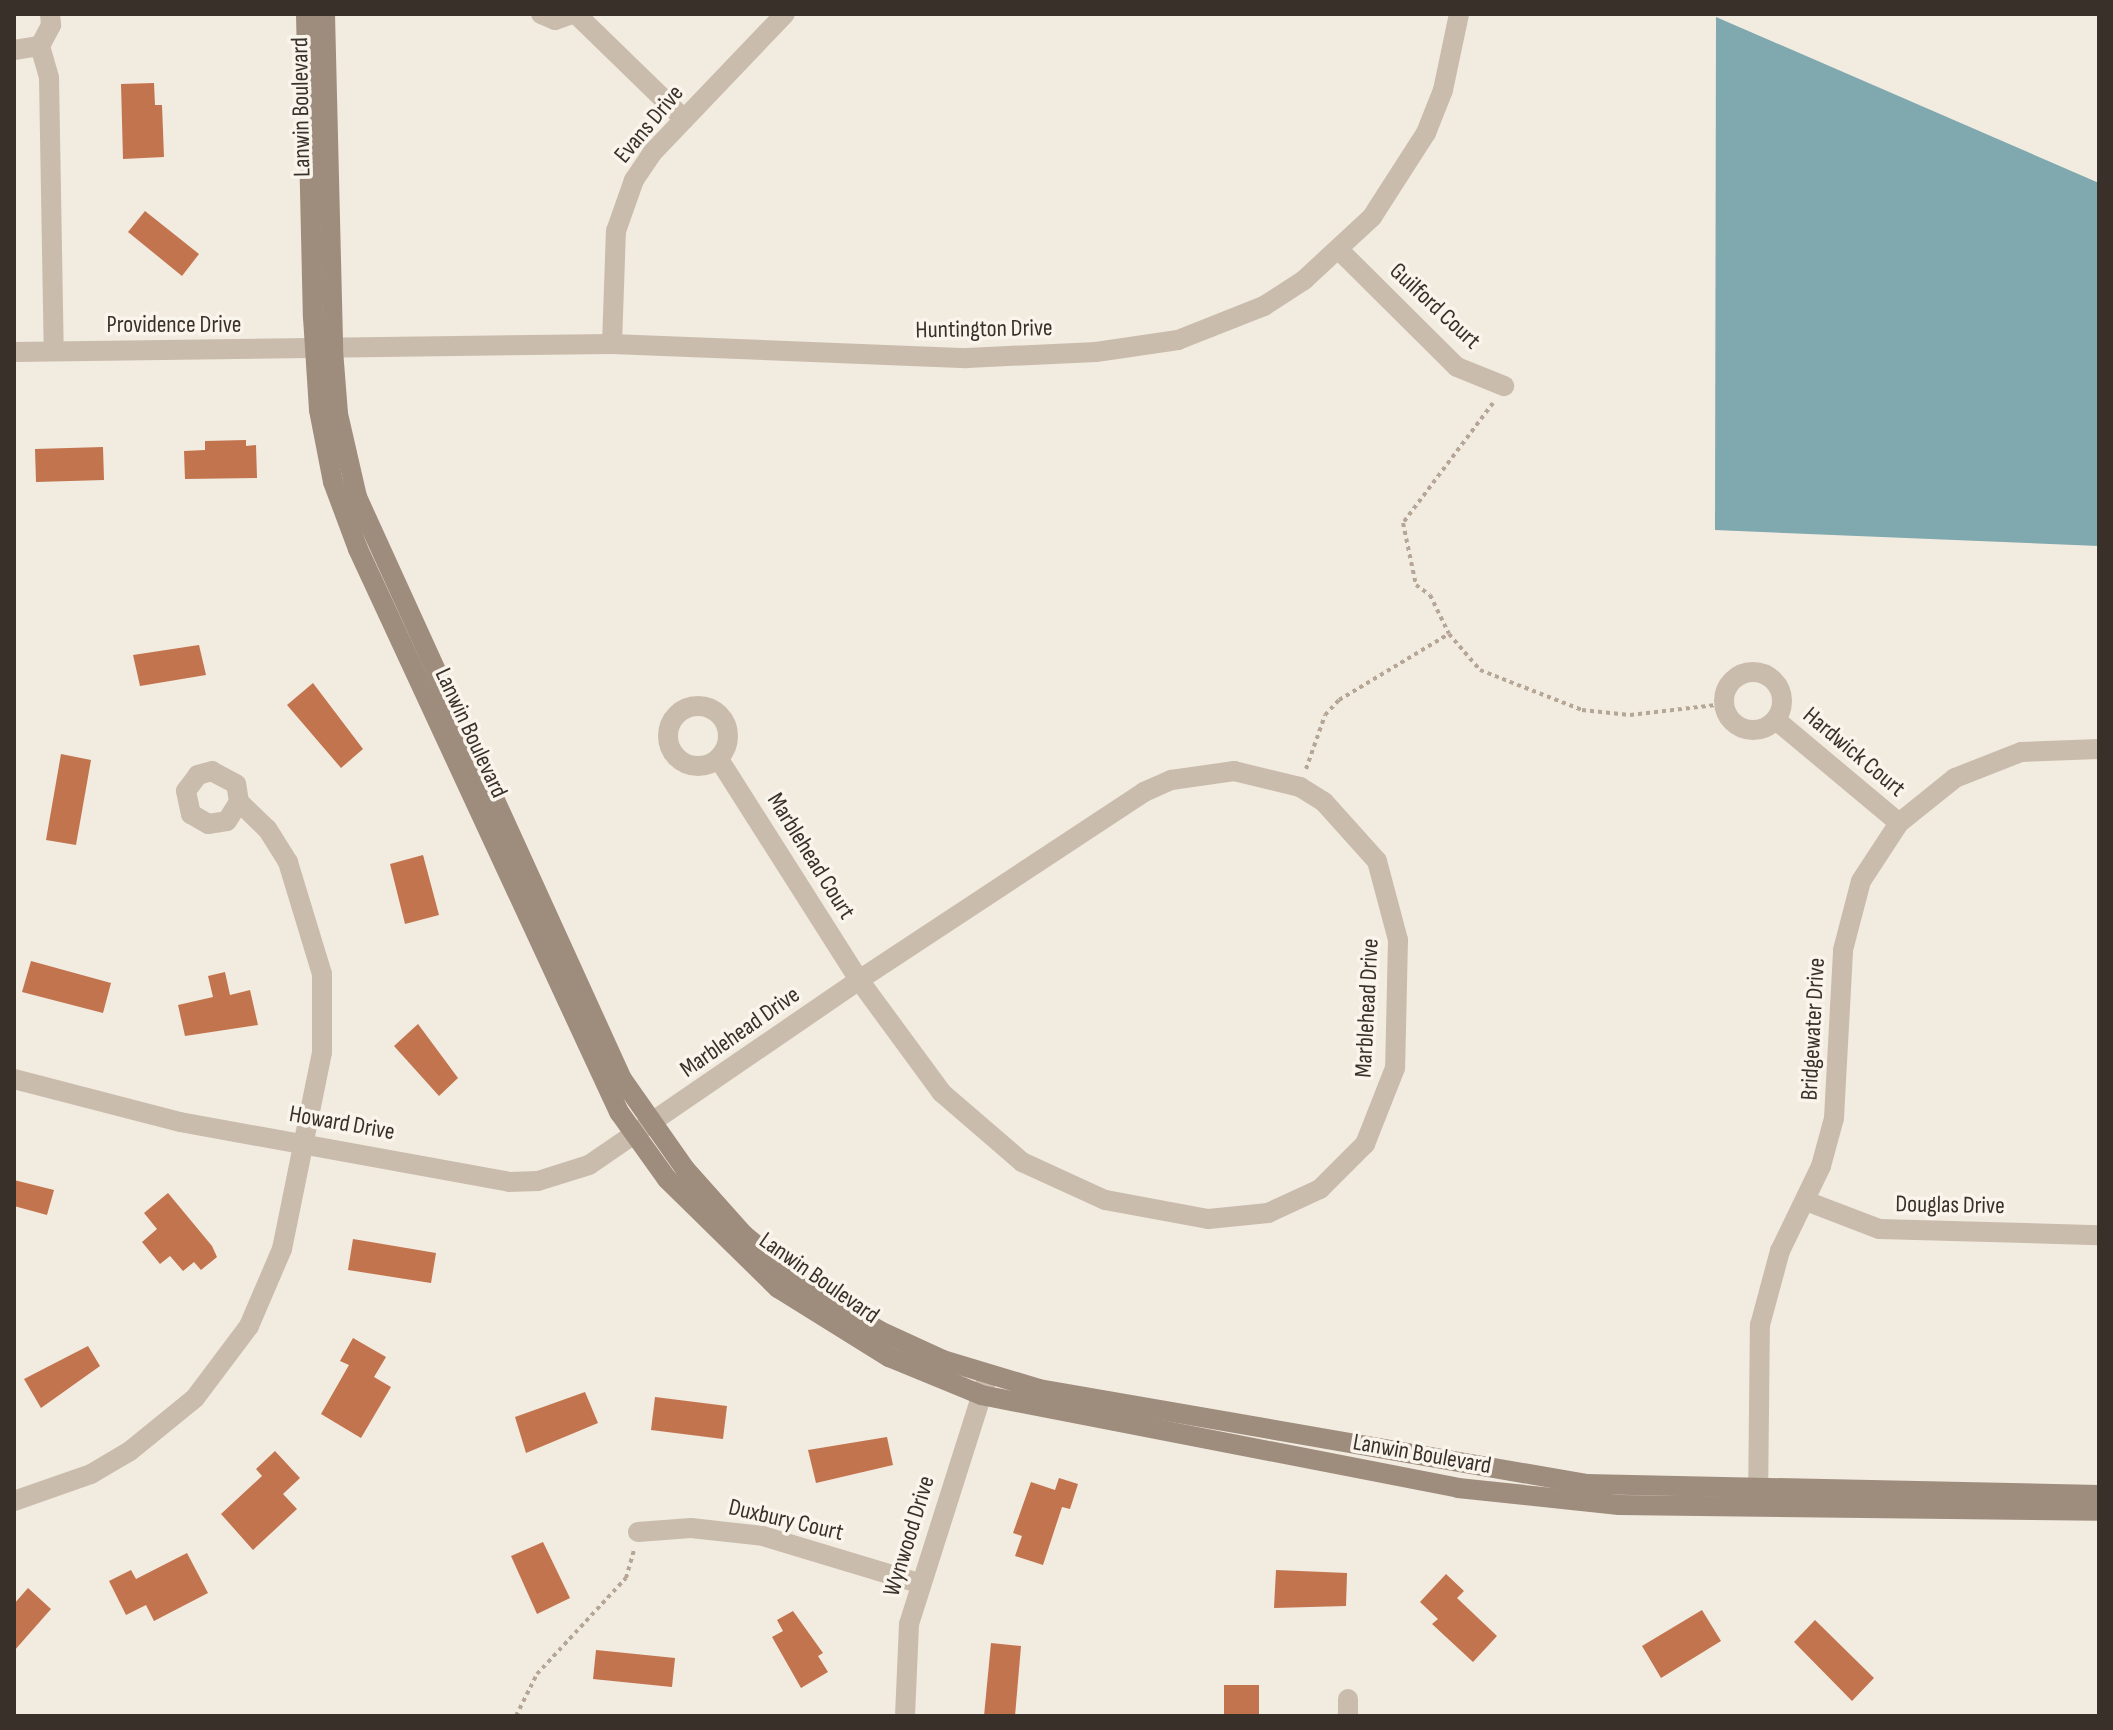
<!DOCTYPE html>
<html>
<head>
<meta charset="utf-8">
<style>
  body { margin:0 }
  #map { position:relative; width:2113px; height:1730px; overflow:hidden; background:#f2ebe0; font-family:"Sofia Sans Condensed",sans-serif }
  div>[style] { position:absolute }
  .water>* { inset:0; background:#7fa9af }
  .building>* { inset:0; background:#c2744e }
  .path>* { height:4px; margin-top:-2px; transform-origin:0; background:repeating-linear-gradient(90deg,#b6a696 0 4px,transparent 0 8px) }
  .street>* { height:20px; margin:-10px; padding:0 10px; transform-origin:10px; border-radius:10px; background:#cabcac }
  .street>.ring { margin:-10px; padding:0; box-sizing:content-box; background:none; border:20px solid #cabcac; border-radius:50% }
  .secondary>* { height:20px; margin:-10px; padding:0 10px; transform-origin:10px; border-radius:10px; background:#9e8c7d }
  span { translate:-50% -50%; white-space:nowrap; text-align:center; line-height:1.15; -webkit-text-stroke:7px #faf5ec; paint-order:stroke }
  .street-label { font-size:24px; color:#39302a }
  .frame { position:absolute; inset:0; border:16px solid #39302a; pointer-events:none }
</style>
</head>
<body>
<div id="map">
  <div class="water">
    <i style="clip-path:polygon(1716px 17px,2099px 183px,2099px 546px,1715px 530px)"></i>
  </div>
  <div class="building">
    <i style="clip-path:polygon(154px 83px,155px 105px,162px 105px,164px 157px,123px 159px,121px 84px)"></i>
    <i style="clip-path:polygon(145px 211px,199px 254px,182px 276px,128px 232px)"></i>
    <i style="clip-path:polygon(246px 440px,246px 446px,256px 445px,257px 478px,185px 479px,184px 451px,205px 450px,205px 441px)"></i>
    <i style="clip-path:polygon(103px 447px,104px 480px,36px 482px,35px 449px)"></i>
    <i style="clip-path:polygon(199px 645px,206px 675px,140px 686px,133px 655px)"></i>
    <i style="clip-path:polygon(313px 683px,363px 749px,341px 768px,287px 705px)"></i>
    <i style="clip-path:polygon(61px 754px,91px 760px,76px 845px,46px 840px)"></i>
    <i style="clip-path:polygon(423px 855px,439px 915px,405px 924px,390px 864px)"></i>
    <i style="clip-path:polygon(31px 961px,111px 983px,103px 1013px,22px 992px)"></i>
    <i style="clip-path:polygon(225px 972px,230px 995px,250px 990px,258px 1025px,185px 1036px,178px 1005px,213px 997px,208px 976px)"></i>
    <i style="clip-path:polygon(418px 1024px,458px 1078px,439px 1096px,394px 1046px)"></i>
    <i style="clip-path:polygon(14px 1180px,54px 1190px,47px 1215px,14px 1206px)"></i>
    <i style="clip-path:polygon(168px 1193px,212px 1246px,217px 1257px,201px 1270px,194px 1262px,183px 1271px,170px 1256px,160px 1264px,142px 1242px,157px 1229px,144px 1213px)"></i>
    <i style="clip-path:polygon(353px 1239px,436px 1253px,431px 1283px,348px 1270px)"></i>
    <i style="clip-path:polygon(353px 1338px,386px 1357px,374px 1377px,391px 1387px,361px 1438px,321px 1414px,349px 1365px,340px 1361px)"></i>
    <i style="clip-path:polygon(88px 1346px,100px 1366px,41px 1408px,24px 1379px)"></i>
    <i style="clip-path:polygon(585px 1392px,598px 1423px,526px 1453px,515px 1417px)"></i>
    <i style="clip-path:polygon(655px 1397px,727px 1406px,723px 1439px,651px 1430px)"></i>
    <i style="clip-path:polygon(887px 1437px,893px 1465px,816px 1483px,808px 1450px)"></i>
    <i style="clip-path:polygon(275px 1451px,300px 1478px,283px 1494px,297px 1509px,253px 1550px,221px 1514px,262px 1476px,256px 1469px)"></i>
    <i style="clip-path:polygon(1059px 1478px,1078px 1484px,1070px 1509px,1062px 1507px,1043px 1565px,1015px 1556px,1022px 1536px,1013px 1533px,1031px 1482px,1055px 1490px)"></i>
    <i style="clip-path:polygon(543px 1542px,570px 1598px,537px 1614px,511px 1556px)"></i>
    <i style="clip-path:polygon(187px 1553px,208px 1593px,154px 1621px,146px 1605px,126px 1615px,109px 1581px,131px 1570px,136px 1579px)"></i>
    <i style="clip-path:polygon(1276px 1570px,1347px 1573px,1346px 1606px,1274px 1608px)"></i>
    <i style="clip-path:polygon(1446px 1574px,1464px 1591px,1457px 1598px,1497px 1636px,1473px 1662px,1432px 1624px,1438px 1619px,1420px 1602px)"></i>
    <i style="clip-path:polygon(28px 1588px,51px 1609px,14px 1651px,14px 1604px)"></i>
    <i style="clip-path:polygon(1702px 1610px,1721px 1641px,1661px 1678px,1642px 1646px)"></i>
    <i style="clip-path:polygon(793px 1611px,823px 1653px,818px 1656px,828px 1672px,801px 1688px,772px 1637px,783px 1631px,777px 1620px)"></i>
    <i style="clip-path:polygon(1815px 1620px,1874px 1678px,1852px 1701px,1794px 1642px)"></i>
    <i style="clip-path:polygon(991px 1643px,1021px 1646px,1015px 1716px,984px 1716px)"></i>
    <i style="clip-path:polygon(596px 1650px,675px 1658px,672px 1687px,593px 1679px)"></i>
    <i style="clip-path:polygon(1224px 1685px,1259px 1685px,1259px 1716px,1224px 1716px)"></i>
  </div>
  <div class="path">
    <i style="left:1493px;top:403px;width:150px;rotate:126.9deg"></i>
    <i style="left:1403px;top:523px;width:63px;rotate:78.2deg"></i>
    <i style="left:1416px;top:585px;width:17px;rotate:36deg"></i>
    <i style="left:1430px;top:595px;width:43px;rotate:64deg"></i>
    <i style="left:1449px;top:634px;width:48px;rotate:49.3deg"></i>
    <i style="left:1480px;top:670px;width:110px;rotate:21.4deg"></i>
    <i style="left:1582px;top:710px;width:48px;rotate:5.9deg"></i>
    <i style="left:1630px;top:715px;width:95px;rotate:-6.7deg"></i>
    <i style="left:1306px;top:769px;width:57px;rotate:-70.6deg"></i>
    <i style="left:1325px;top:715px;width:21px;rotate:-47deg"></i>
    <i style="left:1339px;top:700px;width:128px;rotate:-31deg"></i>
    <i style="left:516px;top:1716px;width:47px;rotate:-63.4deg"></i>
    <i style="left:537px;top:1674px;width:131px;rotate:-47.2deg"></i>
    <i style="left:626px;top:1578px;width:29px;rotate:-74deg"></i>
  </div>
  <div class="street">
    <i style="left:541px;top:14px;width:15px;rotate:23deg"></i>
    <i style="left:555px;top:20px;width:18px;rotate:-19deg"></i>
    <i style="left:576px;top:14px;width:151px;rotate:44.2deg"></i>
    <i style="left:40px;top:46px;width:33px;rotate:74deg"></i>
    <i style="left:49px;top:78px;width:273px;rotate:89deg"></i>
    <i style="left:14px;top:50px;width:26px;rotate:-9deg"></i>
    <i style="left:40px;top:46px;width:24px;rotate:-62deg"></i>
    <i style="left:51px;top:25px;width:11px;rotate:-95deg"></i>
    <i style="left:1340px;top:251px;width:165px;rotate:44.8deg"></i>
    <i style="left:1457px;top:367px;width:51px;rotate:22deg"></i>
    <i style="left:612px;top:344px;width:113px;rotate:-88deg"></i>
    <i style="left:616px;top:231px;width:54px;rotate:-70.6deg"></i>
    <i style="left:634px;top:180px;width:32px;rotate:-56deg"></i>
    <i style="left:652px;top:153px;width:192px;rotate:-46.3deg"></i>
    <i style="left:14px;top:352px;width:598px;rotate:-0.77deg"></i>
    <i style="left:612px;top:344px;width:355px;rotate:2.3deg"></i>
    <i style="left:967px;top:358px;width:129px;rotate:-2.7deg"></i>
    <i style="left:1096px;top:352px;width:83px;rotate:-8.3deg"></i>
    <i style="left:1178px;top:340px;width:92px;rotate:-21.6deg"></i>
    <i style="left:1264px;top:306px;width:48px;rotate:-33deg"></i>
    <i style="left:1304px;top:280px;width:93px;rotate:-42.8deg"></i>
    <i style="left:1372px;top:217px;width:100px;rotate:-57.3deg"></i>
    <i style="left:1426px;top:133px;width:46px;rotate:-68.4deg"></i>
    <i style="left:1443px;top:90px;width:78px;rotate:-78.1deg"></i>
    <i class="ring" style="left:1724px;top:672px;width:38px;height:38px"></i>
    <i class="ring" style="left:668px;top:706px;width:40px;height:40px"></i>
    <i style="left:1776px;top:720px;width:160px;rotate:39.9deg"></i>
    <i style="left:1234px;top:771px;width:68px;rotate:13.6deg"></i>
    <i style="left:1300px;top:787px;width:28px;rotate:32deg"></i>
    <i style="left:1324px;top:802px;width:79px;rotate:48.1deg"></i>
    <i style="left:1377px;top:861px;width:82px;rotate:75.1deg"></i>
    <i style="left:1398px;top:940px;width:128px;rotate:91.3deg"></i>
    <i style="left:1395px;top:1068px;width:82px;rotate:111.5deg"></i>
    <i style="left:1365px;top:1144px;width:64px;rotate:135deg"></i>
    <i style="left:1320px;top:1189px;width:57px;rotate:155.2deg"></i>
    <i style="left:1268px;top:1213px;width:60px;rotate:174.3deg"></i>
    <i style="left:1208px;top:1219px;width:105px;rotate:-169.5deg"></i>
    <i style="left:1105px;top:1200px;width:91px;rotate:-155.4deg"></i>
    <i style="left:1022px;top:1162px;width:106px;rotate:-139.2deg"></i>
    <i style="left:942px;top:1093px;width:140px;rotate:-126.3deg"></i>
    <i style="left:859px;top:980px;width:341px;rotate:-33.4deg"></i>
    <i style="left:1144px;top:792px;width:30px;rotate:-24deg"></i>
    <i style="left:1171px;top:780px;width:64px;rotate:-8.1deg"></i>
    <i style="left:14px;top:1079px;width:171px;rotate:14.5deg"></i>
    <i style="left:180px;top:1122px;width:334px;rotate:10.3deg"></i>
    <i style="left:509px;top:1182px;width:29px;rotate:-2deg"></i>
    <i style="left:538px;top:1181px;width:53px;rotate:-17.4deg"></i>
    <i style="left:589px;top:1165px;width:327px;rotate:-34.4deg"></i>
    <i style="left:859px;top:980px;width:262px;rotate:-122.4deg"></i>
    <i style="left:1806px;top:1201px;width:78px;rotate:21deg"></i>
    <i style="left:1879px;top:1229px;width:220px;rotate:1.6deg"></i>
    <i style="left:14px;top:1501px;width:82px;rotate:-19.3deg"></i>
    <i style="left:91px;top:1474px;width:45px;rotate:-30.5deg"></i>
    <i style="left:130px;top:1451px;width:84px;rotate:-39.2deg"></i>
    <i style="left:195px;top:1398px;width:90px;rotate:-53.1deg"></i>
    <i style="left:249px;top:1326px;width:84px;rotate:-66.8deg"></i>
    <i style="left:282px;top:1249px;width:201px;rotate:-78.5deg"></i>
    <i style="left:322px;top:1052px;width:78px;rotate:-90deg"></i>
    <i style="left:322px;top:974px;width:117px;rotate:-106.9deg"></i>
    <i style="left:288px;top:862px;width:39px;rotate:-122deg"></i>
    <i style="left:267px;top:829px;width:39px;rotate:-136deg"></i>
    <i style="left:239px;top:802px;width:18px;rotate:-99deg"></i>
    <i style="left:236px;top:784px;width:27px;rotate:-152deg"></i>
    <i style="left:212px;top:771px;width:15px;rotate:164deg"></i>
    <i style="left:198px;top:775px;width:20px;rotate:127deg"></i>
    <i style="left:186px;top:791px;width:24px;rotate:78deg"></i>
    <i style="left:191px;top:814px;width:20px;rotate:30deg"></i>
    <i style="left:208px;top:824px;width:19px;rotate:-9deg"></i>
    <i style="left:227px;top:821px;width:22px;rotate:-58deg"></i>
    <i style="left:1758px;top:1505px;width:180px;rotate:-89.4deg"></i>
    <i style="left:1760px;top:1325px;width:77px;rotate:-74.9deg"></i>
    <i style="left:1780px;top:1251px;width:94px;rotate:-64.2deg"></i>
    <i style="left:1821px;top:1166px;width:50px;rotate:-74.8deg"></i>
    <i style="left:1834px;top:1118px;width:168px;rotate:-86.9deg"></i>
    <i style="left:1843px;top:950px;width:71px;rotate:-75.4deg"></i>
    <i style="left:1861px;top:881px;width:69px;rotate:-56.8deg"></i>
    <i style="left:1899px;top:823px;width:72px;rotate:-38.8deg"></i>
    <i style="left:1955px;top:778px;width:71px;rotate:-21.5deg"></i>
    <i style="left:2021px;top:752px;width:78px;rotate:-2.2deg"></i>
    <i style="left:638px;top:1532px;width:53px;rotate:-4.3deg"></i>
    <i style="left:691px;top:1528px;width:72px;rotate:6.3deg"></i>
    <i style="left:763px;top:1536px;width:163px;rotate:16.8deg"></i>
    <i style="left:905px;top:1716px;width:92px;rotate:-87.5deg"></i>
    <i style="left:909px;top:1624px;width:261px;rotate:-72.4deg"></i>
    <i style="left:1348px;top:1716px;width:17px;rotate:-90deg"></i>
  </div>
  <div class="secondary">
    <i style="left:306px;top:14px;width:303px;rotate:88.7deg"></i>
    <i style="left:313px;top:317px;width:93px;rotate:86.3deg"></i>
    <i style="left:319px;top:410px;width:73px;rotate:79deg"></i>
    <i style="left:333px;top:482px;width:72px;rotate:69.5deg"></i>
    <i style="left:358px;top:549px;width:621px;rotate:65.13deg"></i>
    <i style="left:619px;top:1112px;width:82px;rotate:54.4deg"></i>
    <i style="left:667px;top:1179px;width:156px;rotate:44.5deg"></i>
    <i style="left:778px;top:1288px;width:131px;rotate:31.9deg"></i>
    <i style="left:889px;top:1357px;width:100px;rotate:22.4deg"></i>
    <i style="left:981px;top:1395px;width:486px;rotate:11deg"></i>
    <i style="left:1458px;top:1488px;width:162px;rotate:6deg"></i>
    <i style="left:1619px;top:1505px;width:480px;rotate:0.7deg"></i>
    <i style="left:325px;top:14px;width:336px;rotate:88.6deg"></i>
    <i style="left:333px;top:350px;width:64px;rotate:85.5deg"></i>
    <i style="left:338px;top:414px;width:85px;rotate:77.1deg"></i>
    <i style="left:357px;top:497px;width:639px;rotate:65.52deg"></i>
    <i style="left:622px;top:1079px;width:110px;rotate:55deg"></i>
    <i style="left:685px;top:1169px;width:89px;rotate:48.2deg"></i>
    <i style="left:744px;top:1235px;width:87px;rotate:39.4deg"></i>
    <i style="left:811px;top:1290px;width:80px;rotate:30.7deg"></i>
    <i style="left:880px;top:1331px;width:69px;rotate:24.7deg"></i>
    <i style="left:943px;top:1360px;width:100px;rotate:16.8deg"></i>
    <i style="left:1039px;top:1389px;width:555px;rotate:9.85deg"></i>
    <i style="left:1586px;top:1484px;width:513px;rotate:1.23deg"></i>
  </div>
  <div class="street-label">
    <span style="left:301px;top:107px;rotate:-91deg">Lanwin Boulevard</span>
    <span style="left:649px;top:124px;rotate:-50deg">Evans Drive</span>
    <span style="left:1435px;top:306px;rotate:43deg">Guilford Court</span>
    <span style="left:174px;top:325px">Providence Drive</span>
    <span style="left:984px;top:329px;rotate:-1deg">Huntington Drive</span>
    <span style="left:471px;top:733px;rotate:65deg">Lanwin Boulevard</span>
    <span style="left:1854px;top:752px;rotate:40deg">Hardwick Court</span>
    <span style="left:811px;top:856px;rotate:58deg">Marblehead Court</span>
    <span style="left:1367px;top:1008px;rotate:-87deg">Marblehead Drive</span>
    <span style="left:1813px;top:1029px;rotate:-87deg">Bridgewater Drive</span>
    <span style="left:740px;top:1032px;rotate:-35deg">Marblehead Drive</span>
    <span style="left:342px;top:1123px;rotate:10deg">Howard Drive</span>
    <span style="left:1950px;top:1205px;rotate:1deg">Douglas Drive</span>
    <span style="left:819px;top:1278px;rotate:35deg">Lanwin Boulevard</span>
    <span style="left:1422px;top:1454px;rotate:10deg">Lanwin Boulevard</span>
    <span style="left:786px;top:1520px;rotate:13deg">Duxbury Court</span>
    <span style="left:909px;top:1536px;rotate:-73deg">Wynwood Drive</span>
  </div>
  <div class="frame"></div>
</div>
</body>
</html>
